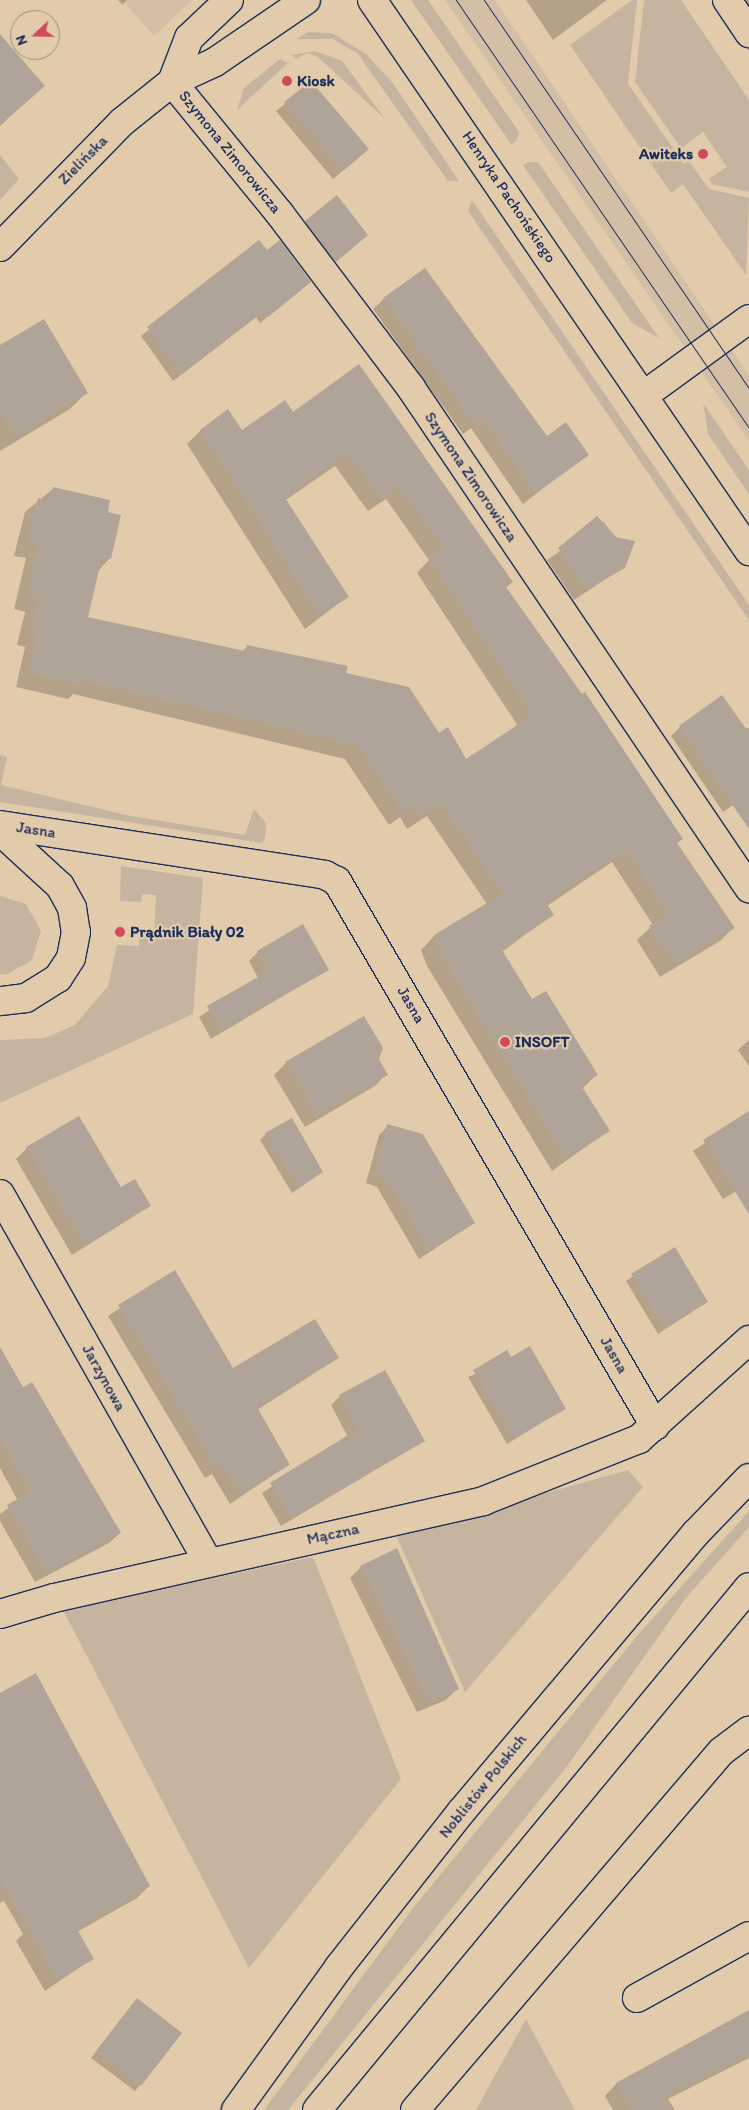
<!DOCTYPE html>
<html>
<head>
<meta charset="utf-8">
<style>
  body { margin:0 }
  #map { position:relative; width:749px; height:2110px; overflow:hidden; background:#e2cbab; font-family:Itim,sans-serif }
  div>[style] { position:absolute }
  .built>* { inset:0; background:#d3bfa5 }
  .green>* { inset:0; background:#c5b4a0 }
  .shadow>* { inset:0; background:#0003 }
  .building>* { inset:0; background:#b0a498 }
  .roads { filter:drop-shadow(1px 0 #1b2f5e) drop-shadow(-1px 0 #1b2f5e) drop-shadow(0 1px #1b2f5e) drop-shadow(0 -1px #1b2f5e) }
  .minor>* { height:28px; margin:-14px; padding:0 14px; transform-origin:14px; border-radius:14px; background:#e2cbab }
  .major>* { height:28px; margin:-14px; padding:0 14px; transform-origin:14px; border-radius:14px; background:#e2cbab }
  .tram>* { height:1px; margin:-0.5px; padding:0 0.5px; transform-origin:0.5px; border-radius:0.5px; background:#1b2f5e }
  .dots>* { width:14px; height:14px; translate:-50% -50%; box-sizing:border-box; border:2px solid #e2cbab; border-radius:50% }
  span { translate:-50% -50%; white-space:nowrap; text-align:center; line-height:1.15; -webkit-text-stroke:4.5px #e2cbab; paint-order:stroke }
  .poi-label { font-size:16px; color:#1b2f5e; font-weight:700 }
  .left { translate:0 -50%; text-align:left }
  .right { translate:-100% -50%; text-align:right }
  .street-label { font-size:16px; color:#1b2f5e }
  .north { position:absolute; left:10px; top:10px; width:50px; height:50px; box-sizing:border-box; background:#e2cbab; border:1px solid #928d8c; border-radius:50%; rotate:249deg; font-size:14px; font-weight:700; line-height:20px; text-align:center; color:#1b2f5e }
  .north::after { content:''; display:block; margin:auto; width:18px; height:22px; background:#d1495b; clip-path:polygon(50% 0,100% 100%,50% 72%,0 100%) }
</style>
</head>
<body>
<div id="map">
  <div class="built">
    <i style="clip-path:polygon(122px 0,192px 0,154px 36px)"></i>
    <i style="clip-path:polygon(445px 0,495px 0,749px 376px,749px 441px)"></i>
  </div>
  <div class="green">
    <i style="clip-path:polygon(411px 0,428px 0,519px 132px,516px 141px,511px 144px)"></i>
    <i style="clip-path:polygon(632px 0,637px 0,628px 84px,684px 164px,689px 161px,709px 189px,749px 198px,746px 275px,683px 184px,671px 193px,570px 45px)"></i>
    <i style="clip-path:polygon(644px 0,681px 0,749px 100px,749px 192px,712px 184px,709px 179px,727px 167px,703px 132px,681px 148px,635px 82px)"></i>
    <i style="clip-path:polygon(309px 32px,332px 33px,366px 54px,392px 82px,459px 181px,448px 181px,358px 54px,333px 39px,296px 39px)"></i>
    <i style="clip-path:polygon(315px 51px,342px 61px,385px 119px,318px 57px,307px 53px,296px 59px,292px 55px)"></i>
    <i style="clip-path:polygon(280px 59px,288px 63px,237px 110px,244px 88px)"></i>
    <i style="clip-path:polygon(0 155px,19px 179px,0 200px)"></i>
    <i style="clip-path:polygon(529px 162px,538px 162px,659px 338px,632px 323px,523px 165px)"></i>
    <i style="clip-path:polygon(472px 200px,749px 605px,749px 620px,468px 211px)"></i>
    <i style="clip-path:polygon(703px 403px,749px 470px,749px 494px,708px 434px)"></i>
    <i style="clip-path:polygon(0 755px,7px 757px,1px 785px,126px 815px,245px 835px,254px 809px,266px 823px,265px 838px,262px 843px,0 802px)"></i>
    <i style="clip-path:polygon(121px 866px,203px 878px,193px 1014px,0 1103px,0 1040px,45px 1038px,75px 1025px,108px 986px,117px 945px,139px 946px,139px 935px,154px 935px,156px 895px,142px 894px,141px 902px,120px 901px)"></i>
    <i style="clip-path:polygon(0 896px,26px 904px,41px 931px,32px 960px,6px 975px,0 974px)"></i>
    <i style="clip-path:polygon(628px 1470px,643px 1487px,465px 1692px,396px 1535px)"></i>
    <i style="clip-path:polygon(749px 1511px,749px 1527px,685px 1599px,568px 1765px,288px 2110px,264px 2110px,413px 1908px,637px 1636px)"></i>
    <i style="clip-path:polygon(313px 1557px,401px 1779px,249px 1968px,63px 1610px)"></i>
    <i style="clip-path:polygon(526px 2019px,575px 2110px,476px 2110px)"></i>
  </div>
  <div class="shadow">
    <i style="clip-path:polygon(118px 0,127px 0,122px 5px)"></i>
    <i style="clip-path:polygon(526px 0,607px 0,553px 40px)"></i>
    <i style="clip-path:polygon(715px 0,749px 0,749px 51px)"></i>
    <i style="clip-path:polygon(0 36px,43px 86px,0 126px)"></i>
    <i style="clip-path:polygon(311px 83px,358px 158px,333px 179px,276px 111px)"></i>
    <i style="clip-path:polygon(336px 197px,367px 235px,324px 272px,294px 233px)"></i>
    <i style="clip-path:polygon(259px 241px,302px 289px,260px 323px,256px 317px,173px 381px,141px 336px)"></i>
    <i style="clip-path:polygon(384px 299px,546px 438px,587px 454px,523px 504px,471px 428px,463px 434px,373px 309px)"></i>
    <i style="clip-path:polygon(0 347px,86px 393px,70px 409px,0 451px)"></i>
    <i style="clip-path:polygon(358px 366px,511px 582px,505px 588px,681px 839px,676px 844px,733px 928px,720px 941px,660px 977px,637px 940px,653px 925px,612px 862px,547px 906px,552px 914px,502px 952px,532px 1001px,596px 1075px,582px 1089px,608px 1131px,552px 1171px,427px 966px,421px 950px,434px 936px,487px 904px,427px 816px,407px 829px,400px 817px,389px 825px,345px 759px,73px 694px,68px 699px,16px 687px,25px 647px,17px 645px,25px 612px,14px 609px,26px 558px,14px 556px,25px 512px,54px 488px,106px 512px,110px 558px,98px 571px,87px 618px,242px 652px,248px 646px,345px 674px,438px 734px,466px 761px,518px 726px,417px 573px,429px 560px,386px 499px,368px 511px,335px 466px,286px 500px,348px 596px,305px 629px,187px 444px,200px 431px,241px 432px,293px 414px)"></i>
    <i style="clip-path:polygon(604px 522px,615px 538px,624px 567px,574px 600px,547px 560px)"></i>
    <i style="clip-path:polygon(680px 727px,749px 728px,749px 816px,739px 801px,723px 812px,671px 736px)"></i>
    <i style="clip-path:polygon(258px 952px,328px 969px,211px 1039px,199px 1017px,258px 978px,249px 961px)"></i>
    <i style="clip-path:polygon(749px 1040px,749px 1066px,738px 1050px)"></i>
    <i style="clip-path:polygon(378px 1060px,386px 1074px,375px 1086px,305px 1127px,274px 1075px,286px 1063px)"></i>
    <i style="clip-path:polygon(749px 1113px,749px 1184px,723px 1199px,693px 1151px)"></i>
    <i style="clip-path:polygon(388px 1126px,474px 1223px,419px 1259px,377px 1187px,366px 1183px,379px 1135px)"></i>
    <i style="clip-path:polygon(266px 1134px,322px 1172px,292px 1193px,260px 1140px)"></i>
    <i style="clip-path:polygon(27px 1148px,120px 1189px,150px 1206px,72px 1255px,16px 1159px)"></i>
    <i style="clip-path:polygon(675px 1249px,707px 1302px,658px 1334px,626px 1281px)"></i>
    <i style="clip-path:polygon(175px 1272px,233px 1370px,338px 1358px,257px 1410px,289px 1464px,230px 1504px,212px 1474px,205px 1478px,108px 1316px)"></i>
    <i style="clip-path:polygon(510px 1359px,565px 1408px,507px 1444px,468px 1377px)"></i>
    <i style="clip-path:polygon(0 1364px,22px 1389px,120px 1533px,109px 1543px,35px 1582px,0 1521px,0 1514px,18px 1501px,0 1468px)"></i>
    <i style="clip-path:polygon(340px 1396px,424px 1441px,281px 1526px,262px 1493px,348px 1437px,331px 1405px)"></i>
    <i style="clip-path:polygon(361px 1567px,457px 1689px,446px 1700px,417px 1712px,350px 1578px)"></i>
    <i style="clip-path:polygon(0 1695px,149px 1886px,137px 1898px,77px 1932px,92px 1959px,45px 1991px,16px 1941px,23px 1934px,4px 1901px,0 1903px)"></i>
    <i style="clip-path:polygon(132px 2005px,180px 2034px,135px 2091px,91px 2058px)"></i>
    <i style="clip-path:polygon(746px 2013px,749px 2058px,668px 2099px,675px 2110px,613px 2110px,605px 2096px,616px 2084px)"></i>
  </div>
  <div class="building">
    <i style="clip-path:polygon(0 34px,45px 86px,0 125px)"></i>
    <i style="clip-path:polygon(311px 81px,369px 149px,343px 171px,284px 102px)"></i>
    <i style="clip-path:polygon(337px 195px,368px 235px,336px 262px,305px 221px)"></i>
    <i style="clip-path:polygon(259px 240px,267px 250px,280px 240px,311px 282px,268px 317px,264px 311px,181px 375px,147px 327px)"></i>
    <i style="clip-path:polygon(425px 268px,547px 436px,566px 422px,589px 455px,535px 494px,482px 419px,474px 425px,383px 298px)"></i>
    <i style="clip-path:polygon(44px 319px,88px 393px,15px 437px,0 412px,0 345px)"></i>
    <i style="clip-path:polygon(359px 364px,513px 582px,506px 587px,582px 694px,585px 692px,683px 839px,677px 843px,735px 928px,674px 964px,649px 926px,667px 914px,626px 850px,546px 903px,554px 915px,502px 950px,532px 999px,546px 991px,598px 1075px,581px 1085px,610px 1131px,565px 1159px,440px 953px,434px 935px,502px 894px,441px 804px,421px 816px,414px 805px,402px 813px,358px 746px,84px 681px,83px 686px,28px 673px,37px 633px,30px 632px,38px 599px,27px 596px,38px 545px,27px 543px,38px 498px,50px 501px,53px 487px,110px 500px,108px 512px,121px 515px,111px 559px,102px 557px,88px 617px,245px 651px,247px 645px,348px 666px,346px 673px,409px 687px,439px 733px,448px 727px,466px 759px,532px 715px,429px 559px,444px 549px,399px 487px,381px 499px,348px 453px,285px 498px,349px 597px,319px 616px,200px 430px,228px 409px,242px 430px,285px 400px,293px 412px)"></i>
    <i style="clip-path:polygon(597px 516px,616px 537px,635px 541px,625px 568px,586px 590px,558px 548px)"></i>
    <i style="clip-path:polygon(722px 695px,749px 733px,749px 829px,679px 726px)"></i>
    <i style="clip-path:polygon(303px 924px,329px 970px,221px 1031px,207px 1006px,269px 971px,257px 951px)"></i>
    <i style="clip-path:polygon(364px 1016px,383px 1048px,379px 1059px,388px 1075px,317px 1116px,285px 1062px)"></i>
    <i style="clip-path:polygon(749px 1111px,749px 1214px,703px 1140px)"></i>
    <i style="clip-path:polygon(79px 1116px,121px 1187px,135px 1179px,151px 1206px,84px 1245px,26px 1147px)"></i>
    <i style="clip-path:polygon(292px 1118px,323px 1172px,298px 1188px,265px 1133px)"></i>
    <i style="clip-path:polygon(387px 1124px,423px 1134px,475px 1223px,429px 1251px,386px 1178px,374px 1175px)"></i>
    <i style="clip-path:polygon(675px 1247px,708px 1302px,664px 1329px,631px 1274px)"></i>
    <i style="clip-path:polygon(175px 1270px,233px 1368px,315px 1319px,339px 1358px,257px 1407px,290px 1465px,240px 1495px,223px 1465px,216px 1469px,118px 1305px)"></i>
    <i style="clip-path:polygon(530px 1346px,566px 1409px,513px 1439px,473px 1370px,507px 1350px,511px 1357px)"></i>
    <i style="clip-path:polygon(0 1347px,23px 1387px,32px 1382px,121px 1533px,46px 1573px,7px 1505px,30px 1492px,0 1439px)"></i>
    <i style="clip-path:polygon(385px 1370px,425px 1441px,291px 1518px,270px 1483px,358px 1429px,339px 1395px)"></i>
    <i style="clip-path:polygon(397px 1548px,459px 1689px,428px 1702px,360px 1566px)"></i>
    <i style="clip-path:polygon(36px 1673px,150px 1886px,77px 1929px,94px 1959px,57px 1980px,0 1879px,0 1693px)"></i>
    <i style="clip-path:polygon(137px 1998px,182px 2033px,141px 2086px,96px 2051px)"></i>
    <i style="clip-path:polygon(749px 2010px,749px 2055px,664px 2096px,672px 2110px,630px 2110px,616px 2083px)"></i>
  </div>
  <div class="roads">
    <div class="minor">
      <i style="left:372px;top:0;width:668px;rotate:55.62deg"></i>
      <i style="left:727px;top:0;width:40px;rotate:56deg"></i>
      <i style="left:172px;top:82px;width:171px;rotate:50.7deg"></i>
      <i style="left:280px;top:214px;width:218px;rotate:53deg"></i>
      <i style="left:411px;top:388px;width:604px;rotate:55.94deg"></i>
      <i style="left:172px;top:82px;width:47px;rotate:-68.9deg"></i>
      <i style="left:189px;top:38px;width:55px;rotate:-43.5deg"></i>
      <i style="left:0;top:247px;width:175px;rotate:-45.7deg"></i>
      <i style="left:122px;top:122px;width:64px;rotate:-38.7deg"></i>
      <i style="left:172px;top:82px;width:47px;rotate:-24.9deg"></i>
      <i style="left:215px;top:62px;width:110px;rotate:-34.3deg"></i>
      <i style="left:643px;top:396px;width:131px;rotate:-36deg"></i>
      <i style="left:0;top:825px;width:329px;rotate:8.7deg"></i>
      <i style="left:325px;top:875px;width:13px;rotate:27deg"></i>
      <i style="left:337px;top:881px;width:631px;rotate:59.74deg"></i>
      <i style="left:0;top:831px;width:81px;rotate:42.5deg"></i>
      <i style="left:60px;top:886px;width:25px;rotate:61deg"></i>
      <i style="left:72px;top:908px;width:24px;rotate:81deg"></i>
      <i style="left:76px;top:932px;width:26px;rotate:101deg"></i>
      <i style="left:71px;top:958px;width:24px;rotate:123deg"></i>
      <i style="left:58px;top:978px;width:38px;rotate:148deg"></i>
      <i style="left:26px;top:998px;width:26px;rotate:173deg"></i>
      <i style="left:0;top:1194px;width:423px;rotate:60.5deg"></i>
      <i style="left:0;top:1614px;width:56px;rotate:-16.5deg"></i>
      <i style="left:54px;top:1598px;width:440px;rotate:-12.7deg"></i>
      <i style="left:483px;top:1501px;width:168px;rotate:-21.7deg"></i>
      <i style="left:639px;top:1439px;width:148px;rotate:-42deg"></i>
      <i style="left:637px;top:1998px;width:128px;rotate:-29deg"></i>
      <i style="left:415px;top:2110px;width:472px;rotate:-49.5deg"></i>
      <i style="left:722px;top:1751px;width:34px;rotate:-37deg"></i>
    </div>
    <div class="major">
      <i style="left:236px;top:2110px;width:176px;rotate:-54.2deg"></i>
      <i style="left:339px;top:1967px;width:197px;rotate:-51.8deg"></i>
      <i style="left:461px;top:1812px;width:365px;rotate:-49.9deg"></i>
      <i style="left:696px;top:1533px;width:76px;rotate:-46.1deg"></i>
      <i style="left:317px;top:2110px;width:678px;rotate:-50.44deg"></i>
    </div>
  </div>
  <div class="tram">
    <i style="left:456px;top:0;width:519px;rotate:55.61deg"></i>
    <i style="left:484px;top:0;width:470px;rotate:55.7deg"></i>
  </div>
  <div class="dots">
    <i style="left:287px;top:81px;background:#d1495b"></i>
    <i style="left:703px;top:154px;background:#d1495b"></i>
    <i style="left:120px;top:932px;background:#d1495b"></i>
    <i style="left:505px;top:1042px;background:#d1495b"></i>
  </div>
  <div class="poi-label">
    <span class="left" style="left:297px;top:81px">Kiosk</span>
    <span class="right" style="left:693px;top:154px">Awiteks</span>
    <span class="left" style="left:130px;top:932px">Prądnik Biały 02</span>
    <span class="left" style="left:515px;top:1042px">INSOFT</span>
  </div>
  <div class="street-label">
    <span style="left:230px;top:152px;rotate:51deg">Szymona Zimorowicza</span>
    <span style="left:83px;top:160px;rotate:-45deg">Zielińska</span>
    <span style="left:509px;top:197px;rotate:56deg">Henryka Pachońskiego</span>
    <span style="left:471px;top:477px;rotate:56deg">Szymona Zimorowicza</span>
    <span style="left:36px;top:830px;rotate:9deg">Jasna</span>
    <span style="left:411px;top:1005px;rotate:60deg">Jasna</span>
    <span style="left:614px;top:1355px;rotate:60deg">Jasna</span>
    <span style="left:104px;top:1378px;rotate:61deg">Jarzynowa</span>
    <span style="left:333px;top:1534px;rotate:-12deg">Mączna</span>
    <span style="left:483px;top:1786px;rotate:-51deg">Noblistów Polskich</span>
  </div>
  <div class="north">N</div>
</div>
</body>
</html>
